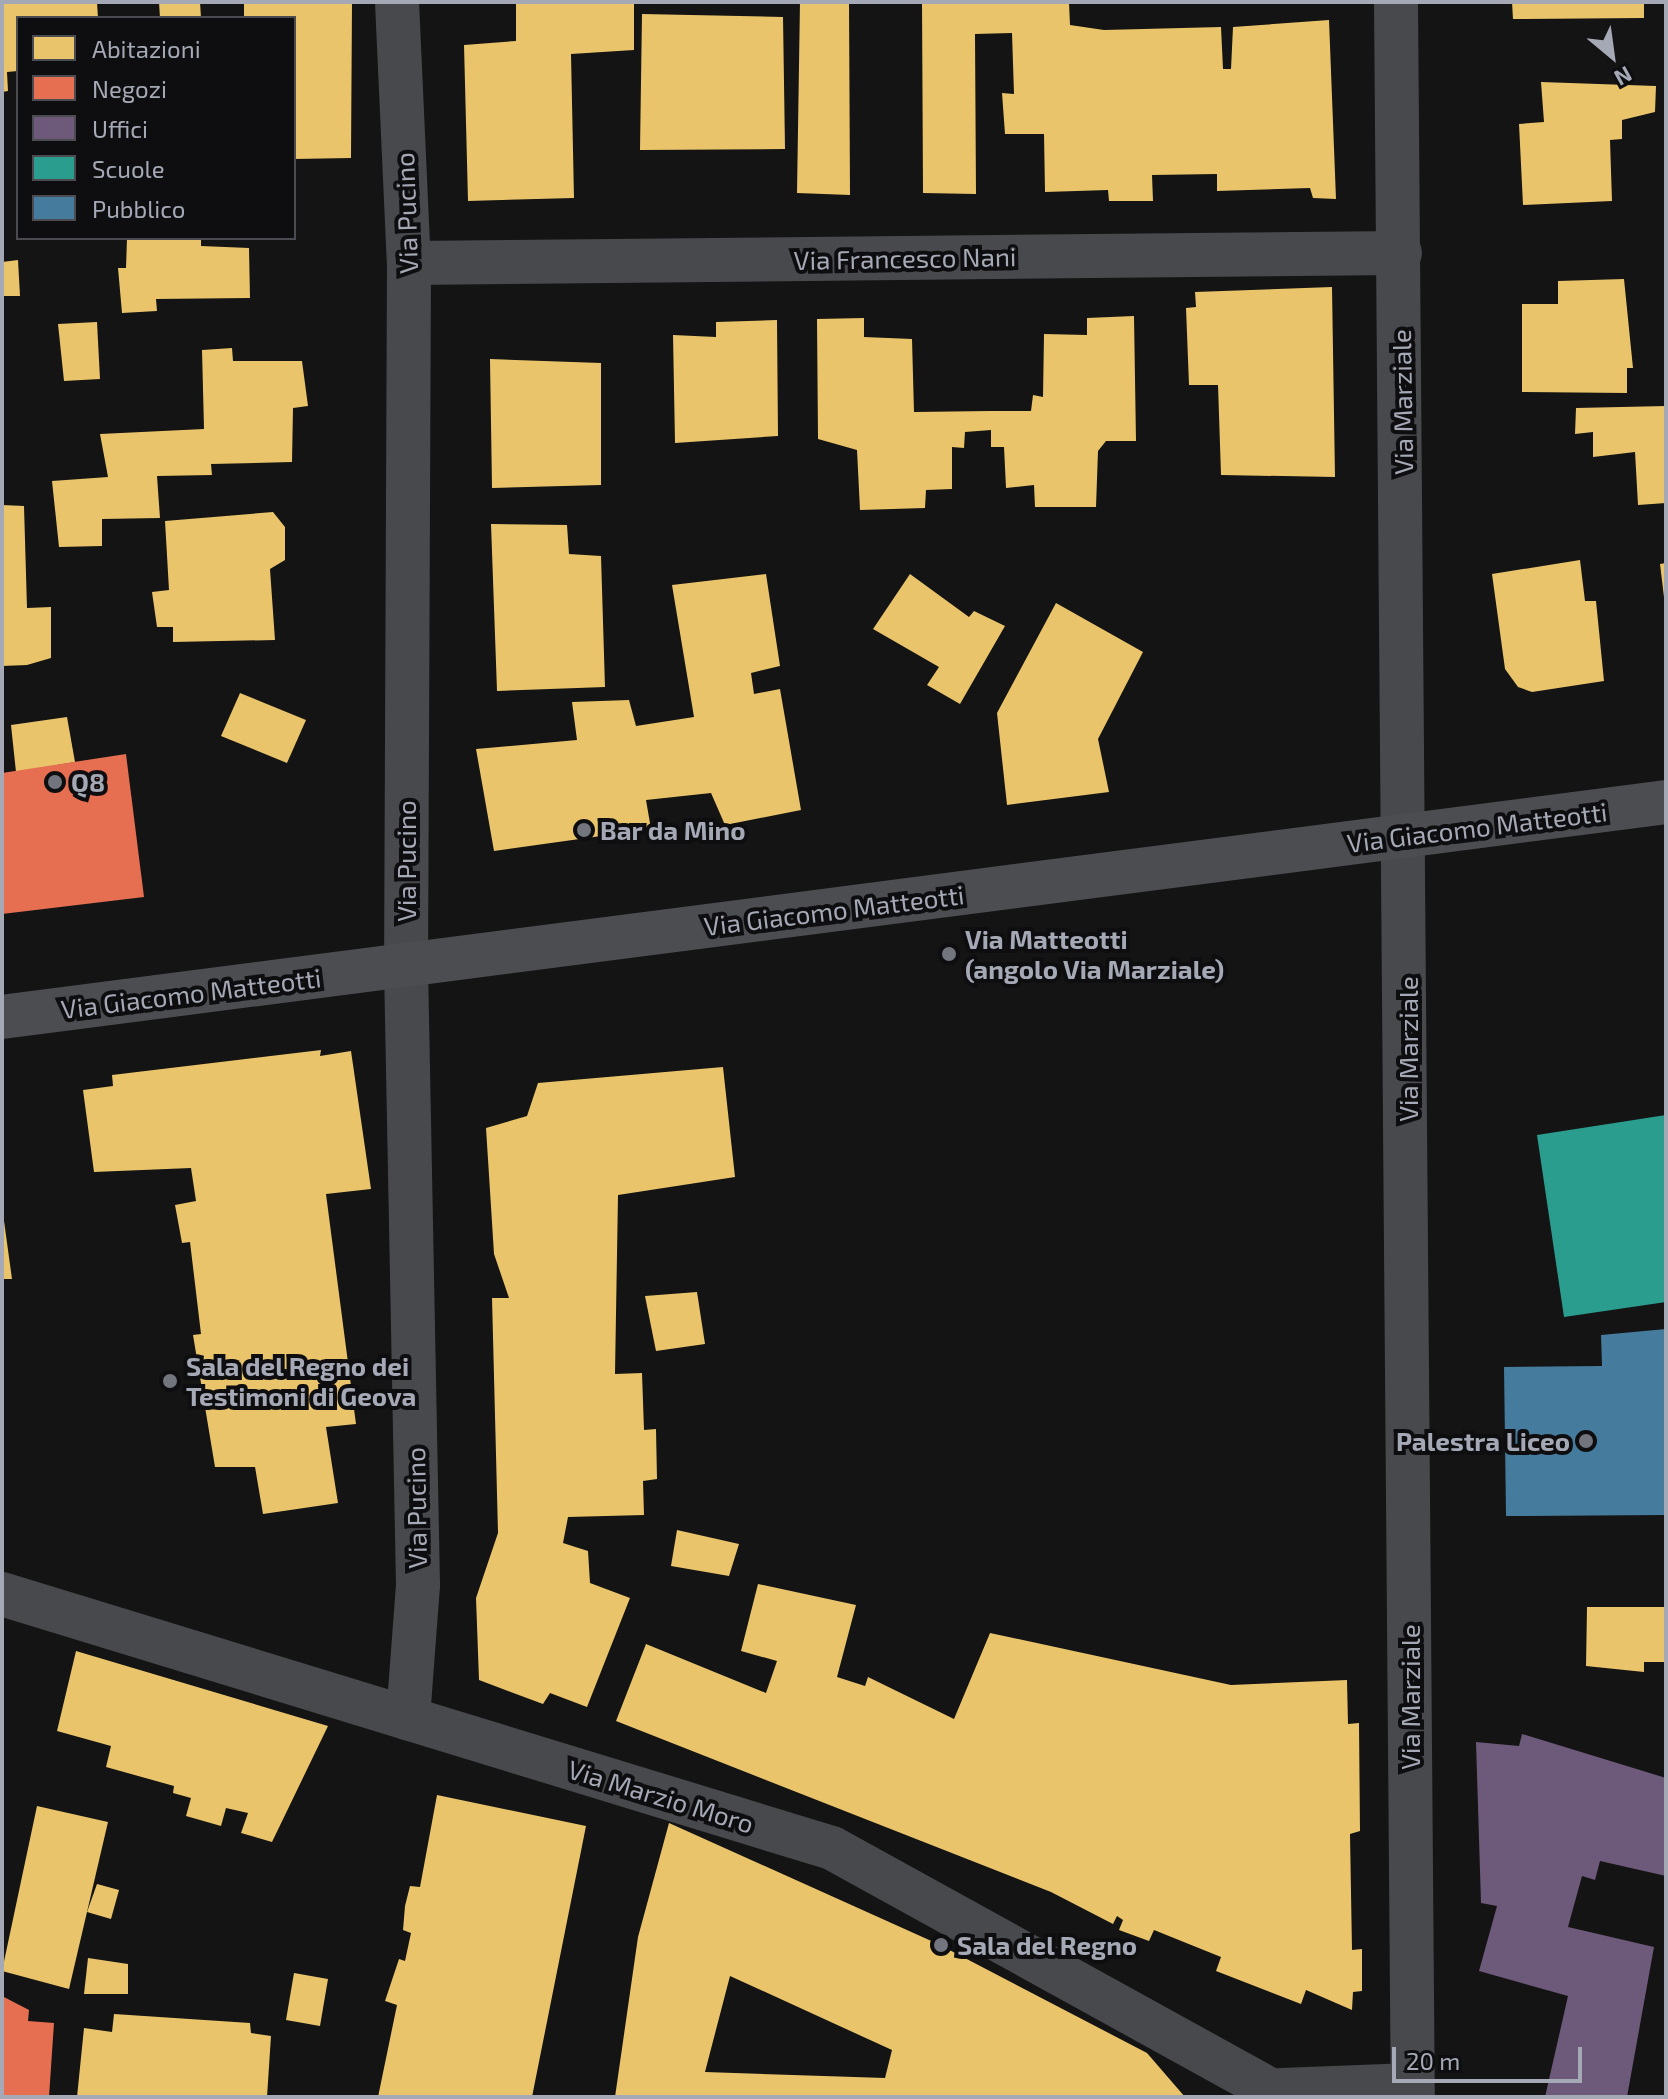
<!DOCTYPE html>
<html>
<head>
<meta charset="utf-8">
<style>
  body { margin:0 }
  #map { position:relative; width:1668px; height:2099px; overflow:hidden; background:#141414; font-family:"Exo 2",sans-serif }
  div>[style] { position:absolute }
  .homes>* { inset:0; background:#e9c46a }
  .shops>* { inset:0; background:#e76f51 }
  .offices>* { inset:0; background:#6d597a }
  .schools>* { inset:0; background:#2a9d8f }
  .public>* { inset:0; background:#457b9d }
  .minor>* { height:44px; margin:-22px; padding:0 22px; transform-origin:22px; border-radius:22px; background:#48494d }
  .secondary>* { height:44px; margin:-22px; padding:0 22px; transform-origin:22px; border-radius:22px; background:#4c4d51 }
  .dots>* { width:22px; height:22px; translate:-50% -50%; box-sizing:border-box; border:4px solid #0e0e10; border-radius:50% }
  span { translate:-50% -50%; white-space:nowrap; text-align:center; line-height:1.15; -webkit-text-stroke:8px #0e0e10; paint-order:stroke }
  .street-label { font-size:26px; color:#a5a9b5 }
  .poi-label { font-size:26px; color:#a5a9b5; font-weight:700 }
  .left { translate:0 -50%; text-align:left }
  .right { translate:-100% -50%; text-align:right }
  .frame { position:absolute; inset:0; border:4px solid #a5a9b5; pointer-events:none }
  .legend { position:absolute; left:16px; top:16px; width:280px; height:224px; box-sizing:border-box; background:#0e0e10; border:2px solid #4a4c52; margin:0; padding:10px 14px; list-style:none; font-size:24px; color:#a5a9b5 }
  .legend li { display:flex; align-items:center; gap:16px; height:40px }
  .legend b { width:40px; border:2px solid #4a4c52 }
  .north { position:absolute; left:1572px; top:16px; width:80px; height:80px; -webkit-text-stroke:6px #0e0e10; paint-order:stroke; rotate:151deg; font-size:22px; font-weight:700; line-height:32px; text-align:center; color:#a5a9b5 }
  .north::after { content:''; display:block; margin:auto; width:28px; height:36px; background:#a5a9b5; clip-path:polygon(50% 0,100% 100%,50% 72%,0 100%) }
  .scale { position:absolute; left:1392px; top:2047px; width:190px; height:36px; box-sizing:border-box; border:4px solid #a5a9b5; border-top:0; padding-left:10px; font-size:24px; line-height:28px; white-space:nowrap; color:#a5a9b5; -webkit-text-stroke:6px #0e0e10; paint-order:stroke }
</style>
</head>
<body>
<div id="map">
  <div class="homes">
    <i style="clip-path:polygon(2px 2px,97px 2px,98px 18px,18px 18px,18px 71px,7px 72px,8px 91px,2px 92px)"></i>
    <i style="clip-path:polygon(159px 2px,200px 2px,201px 18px,160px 18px)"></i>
    <i style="clip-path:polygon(244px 2px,352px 2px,351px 158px,294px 159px,294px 18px,244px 18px)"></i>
    <i style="clip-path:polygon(516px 2px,634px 2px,634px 50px,571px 54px,574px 198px,468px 201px,464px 45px,516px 41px)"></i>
    <i style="clip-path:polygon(800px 2px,849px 2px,850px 195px,797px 193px)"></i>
    <i style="clip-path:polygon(922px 2px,1069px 2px,1070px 25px,1104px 30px,1221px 27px,1223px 69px,1231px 69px,1233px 27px,1329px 20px,1336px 199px,1313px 198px,1310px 188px,1217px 191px,1217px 174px,1152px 175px,1153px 201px,1109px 201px,1108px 190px,1045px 192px,1044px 134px,1005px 134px,1002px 93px,1014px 94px,1012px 33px,975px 34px,976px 194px,923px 193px)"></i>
    <i style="clip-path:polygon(1512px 2px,1644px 2px,1644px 18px,1513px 19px)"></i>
    <i style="clip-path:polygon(642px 14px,783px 17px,785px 149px,640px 150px)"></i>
    <i style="clip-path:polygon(1541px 82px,1656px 86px,1655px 112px,1622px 120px,1622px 139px,1610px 140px,1612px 201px,1523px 205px,1519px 124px,1544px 122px)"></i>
    <i style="clip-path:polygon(127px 238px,201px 238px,201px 246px,249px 248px,250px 298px,156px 299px,157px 311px,122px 313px,118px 268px,126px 268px)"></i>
    <i style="clip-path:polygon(18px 260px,20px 296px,2px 296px,2px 262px)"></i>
    <i style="clip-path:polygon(1624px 279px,1633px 368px,1627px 368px,1627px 393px,1522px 392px,1522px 304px,1558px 304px,1558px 281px)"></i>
    <i style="clip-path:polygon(1332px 287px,1335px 477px,1221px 475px,1218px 385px,1189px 385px,1186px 308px,1196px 307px,1195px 292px)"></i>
    <i style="clip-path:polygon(1134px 316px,1136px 441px,1106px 441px,1098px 451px,1096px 507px,1035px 507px,1034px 485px,1006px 488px,1004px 447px,991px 447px,991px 430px,965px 432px,964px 448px,952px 447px,952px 489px,926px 490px,925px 508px,860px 510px,857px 450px,818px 439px,817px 319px,864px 318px,864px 337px,912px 339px,914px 412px,990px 411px,1031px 411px,1033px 395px,1043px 397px,1044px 334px,1087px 335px,1087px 318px)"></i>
    <i style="clip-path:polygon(777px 320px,778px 436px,675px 443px,673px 335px,716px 337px,716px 322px)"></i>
    <i style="clip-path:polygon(97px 322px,100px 379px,64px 381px,58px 324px)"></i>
    <i style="clip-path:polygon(232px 348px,233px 361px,302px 361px,308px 406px,293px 408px,292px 462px,211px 464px,212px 475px,157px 476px,160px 518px,102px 519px,102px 546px,59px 547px,52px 481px,108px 477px,100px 434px,204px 429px,202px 350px)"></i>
    <i style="clip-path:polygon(490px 359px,601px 363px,601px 485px,492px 488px)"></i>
    <i style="clip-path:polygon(1666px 406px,1666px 503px,1638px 505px,1635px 452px,1593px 457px,1593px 432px,1575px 434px,1576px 408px)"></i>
    <i style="clip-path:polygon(2px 505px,24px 506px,27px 608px,51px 607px,51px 658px,27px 665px,2px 666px)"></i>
    <i style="clip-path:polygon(273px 512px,285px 527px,285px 560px,270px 569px,275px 640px,173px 642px,173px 627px,157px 627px,152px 592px,169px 590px,165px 521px)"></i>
    <i style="clip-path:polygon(491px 524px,567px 525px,569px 554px,601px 556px,605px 687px,497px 691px)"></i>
    <i style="clip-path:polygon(1580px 560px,1585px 601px,1596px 601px,1604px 681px,1532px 692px,1518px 687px,1505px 669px,1492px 574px)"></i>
    <i style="clip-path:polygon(1666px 563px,1666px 596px,1664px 597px,1660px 564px)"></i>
    <i style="clip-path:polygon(766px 574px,780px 666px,751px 673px,754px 694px,780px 689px,801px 810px,725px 825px,711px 793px,646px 800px,651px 829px,494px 851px,476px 749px,577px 740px,572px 702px,629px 700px,636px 726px,694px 717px,672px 585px)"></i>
    <i style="clip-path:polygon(910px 574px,969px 617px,974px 611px,1005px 626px,960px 704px,927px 685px,939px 667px,873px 629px)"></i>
    <i style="clip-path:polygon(1056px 603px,1143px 652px,1098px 739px,1109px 792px,1007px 805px,997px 713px)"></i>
    <i style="clip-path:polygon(240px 693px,306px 720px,287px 763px,221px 736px)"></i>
    <i style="clip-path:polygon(67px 717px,75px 762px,16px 772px,11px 725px)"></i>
    <i style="clip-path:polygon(321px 1050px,320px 1056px,351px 1051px,371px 1189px,326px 1194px,356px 1424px,326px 1427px,338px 1503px,263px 1514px,255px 1467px,215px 1467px,193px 1335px,201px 1334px,190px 1242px,182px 1243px,175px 1205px,196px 1201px,191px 1168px,94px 1172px,83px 1090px,113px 1086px,112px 1075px)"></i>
    <i style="clip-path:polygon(723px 1067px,735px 1177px,618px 1195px,615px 1374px,642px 1373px,644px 1430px,656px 1429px,657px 1479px,643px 1481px,644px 1515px,568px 1517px,563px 1543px,588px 1551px,590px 1583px,630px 1598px,587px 1707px,550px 1693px,543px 1704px,479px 1680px,476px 1598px,498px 1533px,492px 1298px,509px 1298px,494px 1254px,486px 1128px,527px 1116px,538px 1083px)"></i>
    <i style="clip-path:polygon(4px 1221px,12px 1279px,2px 1279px,2px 1222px)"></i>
    <i style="clip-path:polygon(697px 1292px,705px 1344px,656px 1351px,645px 1296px)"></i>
    <i style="clip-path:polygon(677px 1530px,739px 1544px,729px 1576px,671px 1566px)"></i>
    <i style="clip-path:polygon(758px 1584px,856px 1605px,837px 1677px,865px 1686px,868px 1677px,954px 1719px,990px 1633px,1231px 1685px,1347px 1680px,1348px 1724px,1359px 1723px,1360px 1831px,1350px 1834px,1352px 1950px,1362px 1949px,1362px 1991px,1353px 1992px,1352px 2010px,1306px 1990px,1301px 2004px,1216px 1971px,1221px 1957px,1154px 1930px,1149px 1941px,1119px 1930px,1123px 1920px,1117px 1916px,1113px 1924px,1051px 1892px,616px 1721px,646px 1644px,766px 1693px,777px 1661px,741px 1651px)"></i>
    <i style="clip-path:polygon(1587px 1607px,1666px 1607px,1666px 1662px,1644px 1662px,1644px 1672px,1586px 1666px)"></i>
    <i style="clip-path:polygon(76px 1651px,328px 1726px,272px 1842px,241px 1833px,248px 1813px,226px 1808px,221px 1826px,186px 1816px,191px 1798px,173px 1793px,174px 1786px,106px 1767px,111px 1746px,57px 1731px)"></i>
    <i style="clip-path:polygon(437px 1795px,586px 1826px,532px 2097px,378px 2097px,397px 2005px,385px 2001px,399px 1959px,405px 1961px,411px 1933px,403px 1930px,405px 1906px,410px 1886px,420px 1887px)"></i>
    <i style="clip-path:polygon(37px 1806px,108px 1822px,69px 1989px,2px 1971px)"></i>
    <i style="clip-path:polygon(evenodd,669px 1823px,938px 1944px,1147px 2053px,1185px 2097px,615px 2097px,638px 1937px,669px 1823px,730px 1976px,892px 2050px,885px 2078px,705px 2072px,730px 1976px)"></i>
    <i style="clip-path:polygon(97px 1884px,119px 1890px,111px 1919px,87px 1912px)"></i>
    <i style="clip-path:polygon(88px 1958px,128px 1964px,128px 1994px,84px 1994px)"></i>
    <i style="clip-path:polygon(294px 1973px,328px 1979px,320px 2026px,286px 2020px)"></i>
    <i style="clip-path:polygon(114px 2014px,250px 2023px,251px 2033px,271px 2036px,267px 2097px,77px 2097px,84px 2028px,112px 2032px)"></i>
  </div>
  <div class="shops">
    <i style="clip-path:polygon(126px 754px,144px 897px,2px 914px,2px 773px)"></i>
    <i style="clip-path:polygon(2px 1996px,29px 2010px,28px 2021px,54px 2023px,49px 2097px,2px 2097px)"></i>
  </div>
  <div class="offices">
    <i style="clip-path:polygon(1522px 1734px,1666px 1778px,1666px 1876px,1600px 1861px,1595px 1880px,1582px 1876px,1568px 1927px,1654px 1947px,1627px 2097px,1545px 2097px,1568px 1996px,1479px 1971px,1497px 1906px,1481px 1903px,1476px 1742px,1519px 1746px)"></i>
  </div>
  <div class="schools">
    <i style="clip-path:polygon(1666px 1115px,1666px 1302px,1564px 1317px,1537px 1135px)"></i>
  </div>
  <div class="public">
    <i style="clip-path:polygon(1666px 1329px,1666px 1515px,1506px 1516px,1504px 1367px,1602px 1366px,1601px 1335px)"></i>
  </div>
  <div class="minor">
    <i style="left:397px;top:2px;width:261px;rotate:87.4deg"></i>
    <i style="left:409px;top:263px;width:703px;rotate:90.24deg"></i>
    <i style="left:406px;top:966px;width:619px;rotate:88.89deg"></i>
    <i style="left:418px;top:1585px;width:134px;rotate:94.3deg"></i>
    <i style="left:1396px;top:2px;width:2095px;rotate:89.54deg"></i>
    <i style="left:409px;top:263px;width:991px;rotate:-0.58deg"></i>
    <i style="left:2px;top:1594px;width:868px;rotate:17.02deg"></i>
    <i style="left:832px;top:1848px;width:515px;rotate:28.9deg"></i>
    <i style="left:1281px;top:2090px;width:131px;rotate:-2.2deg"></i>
  </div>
  <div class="secondary">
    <i style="left:2px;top:1017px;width:1678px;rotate:-7.36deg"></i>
  </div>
  <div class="dots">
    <i style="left:55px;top:782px;background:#72757d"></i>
    <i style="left:584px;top:830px;background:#72757d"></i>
    <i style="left:949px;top:954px;background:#72757d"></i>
    <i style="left:170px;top:1381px;background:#72757d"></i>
    <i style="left:1586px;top:1441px;background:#72757d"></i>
    <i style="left:941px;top:1945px;background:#72757d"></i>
  </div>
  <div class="street-label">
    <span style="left:406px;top:213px;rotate:-92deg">Via Pucino</span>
    <span style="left:905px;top:258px;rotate:-1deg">Via Francesco Nani</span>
    <span style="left:1402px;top:402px;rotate:-91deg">Via Marziale</span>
    <span style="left:1477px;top:827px;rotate:-7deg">Via Giacomo Matteotti</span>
    <span style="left:406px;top:861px;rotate:-90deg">Via Pucino</span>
    <span style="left:834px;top:910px;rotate:-7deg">Via Giacomo Matteotti</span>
    <span style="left:191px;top:993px;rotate:-7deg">Via Giacomo Matteotti</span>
    <span style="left:1408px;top:1049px;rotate:-90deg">Via Marziale</span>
    <span style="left:416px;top:1508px;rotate:-91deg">Via Pucino</span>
    <span style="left:1410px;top:1697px;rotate:-90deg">Via Marziale</span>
    <span style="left:661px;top:1796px;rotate:17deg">Via Marzio Moro</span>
  </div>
  <div class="poi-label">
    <span class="left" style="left:71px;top:782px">Q8</span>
    <span class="left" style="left:600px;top:830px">Bar da Mino</span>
    <span class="left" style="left:965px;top:954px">Via Matteotti<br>(angolo Via Marziale)</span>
    <span class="left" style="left:186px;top:1381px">Sala del Regno dei<br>Testimoni di Geova</span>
    <span class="right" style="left:1570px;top:1441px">Palestra Liceo</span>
    <span class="left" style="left:957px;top:1945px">Sala del Regno</span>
  </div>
  <div class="frame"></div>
  <ul class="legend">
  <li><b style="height:22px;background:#e9c46a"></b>Abitazioni</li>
  <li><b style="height:22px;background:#e76f51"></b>Negozi</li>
  <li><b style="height:22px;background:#6d597a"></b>Uffici</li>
  <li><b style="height:22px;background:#2a9d8f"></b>Scuole</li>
  <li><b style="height:22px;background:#457b9d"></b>Pubblico</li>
  </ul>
  <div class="north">N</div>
  <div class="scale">20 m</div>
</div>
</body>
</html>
